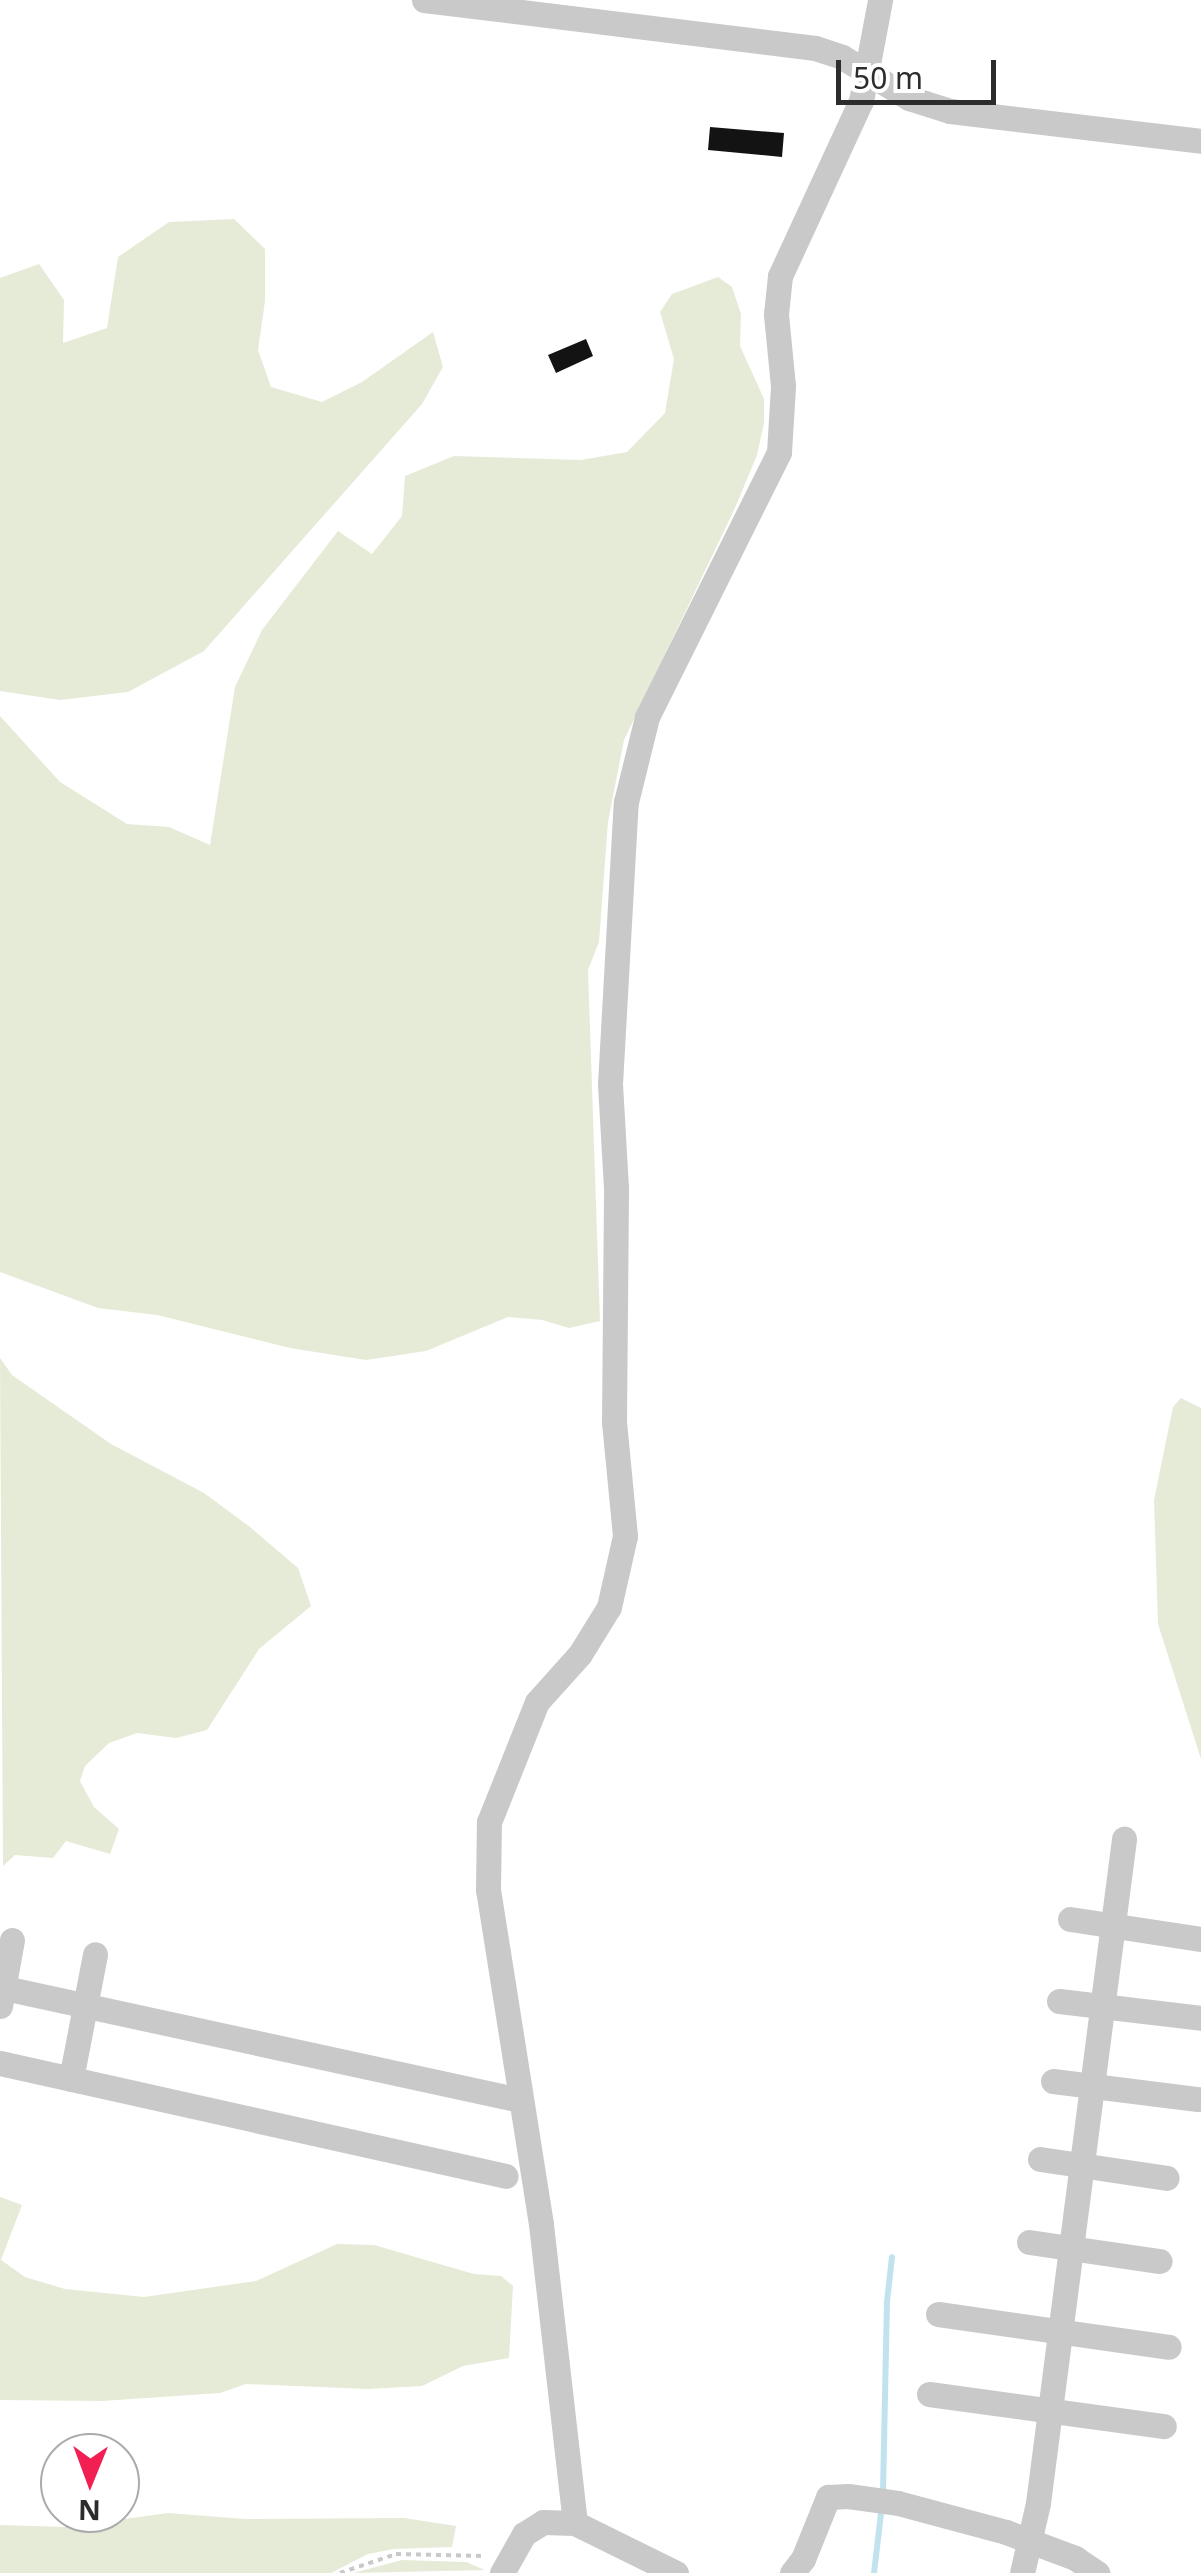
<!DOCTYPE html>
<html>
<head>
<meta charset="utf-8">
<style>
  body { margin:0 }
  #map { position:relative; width:1201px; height:2573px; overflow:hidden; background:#fff; font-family:"Noto Sans",sans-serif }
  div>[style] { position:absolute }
  .green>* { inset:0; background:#e5ebd7 }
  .stream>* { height:6px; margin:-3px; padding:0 3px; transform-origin:3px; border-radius:3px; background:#c2e3ed }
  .building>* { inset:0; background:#131313 }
  .path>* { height:4px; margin-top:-2px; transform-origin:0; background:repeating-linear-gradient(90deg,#c9c9c9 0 5px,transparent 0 10px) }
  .minor>* { height:25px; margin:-12.5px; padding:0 12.5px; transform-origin:12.5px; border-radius:12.5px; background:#c9c9c9 }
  span { translate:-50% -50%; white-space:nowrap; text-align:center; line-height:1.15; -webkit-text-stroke:10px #fff; paint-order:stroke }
  .north { position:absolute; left:40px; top:2433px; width:100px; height:100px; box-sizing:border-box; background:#fff; border:2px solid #ababab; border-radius:50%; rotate:181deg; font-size:28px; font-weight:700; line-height:40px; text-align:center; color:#2c2c2c }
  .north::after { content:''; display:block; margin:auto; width:35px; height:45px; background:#f21f52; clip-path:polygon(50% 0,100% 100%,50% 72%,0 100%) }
  .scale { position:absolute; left:836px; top:60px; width:160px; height:45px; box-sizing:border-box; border:5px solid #2c2c2c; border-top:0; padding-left:12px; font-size:30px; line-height:35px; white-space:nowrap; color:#2c2c2c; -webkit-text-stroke:8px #fff; paint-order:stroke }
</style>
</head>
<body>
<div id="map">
  <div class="green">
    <i style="clip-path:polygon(234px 219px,265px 249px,265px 301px,258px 350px,271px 387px,322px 402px,362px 382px,433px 332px,443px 367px,422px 404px,204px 651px,128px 692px,60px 700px,0 691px,0 278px,39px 264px,64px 300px,63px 343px,107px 328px,118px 257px,169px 222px)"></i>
    <i style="clip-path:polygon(718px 277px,732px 287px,741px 314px,740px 346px,764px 399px,764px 423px,757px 455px,735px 508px,624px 740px,608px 822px,599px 942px,588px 970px,600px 1321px,569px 1328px,542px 1320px,508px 1317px,426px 1351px,366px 1360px,290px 1348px,157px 1315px,98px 1308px,0 1272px,0 716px,60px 782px,127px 824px,169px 827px,210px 845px,235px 687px,262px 630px,338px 531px,372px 554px,402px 516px,405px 476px,454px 456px,581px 460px,627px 452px,665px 413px,674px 359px,660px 312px,672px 294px)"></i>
    <i style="clip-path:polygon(0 1358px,12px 1375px,111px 1444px,204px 1493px,250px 1527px,298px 1568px,311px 1606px,259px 1649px,207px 1730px,176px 1738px,137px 1733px,109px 1743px,85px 1766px,80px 1781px,94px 1807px,119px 1829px,110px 1854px,66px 1841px,53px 1858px,15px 1855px,3px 1866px)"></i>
    <i style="clip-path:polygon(1181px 1398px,1201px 1408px,1201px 1759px,1158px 1624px,1154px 1500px,1173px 1407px)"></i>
    <i style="clip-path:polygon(0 2197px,22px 2205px,1px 2260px,25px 2277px,65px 2289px,144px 2297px,256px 2281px,337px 2244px,374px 2245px,474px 2274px,501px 2276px,513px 2286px,509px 2358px,463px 2366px,422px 2386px,368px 2389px,246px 2384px,220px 2393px,102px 2401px,0 2400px)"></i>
    <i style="clip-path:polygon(168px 2513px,245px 2519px,404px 2518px,456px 2526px,452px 2547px,394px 2549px,368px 2554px,331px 2573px,0 2573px,0 2525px,66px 2527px)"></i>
    <i style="clip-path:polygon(402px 2560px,466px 2562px,485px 2570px,353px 2573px)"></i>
  </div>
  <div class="stream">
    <i style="left:883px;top:2492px;width:190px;rotate:-88.8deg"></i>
    <i style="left:887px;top:2302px;width:45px;rotate:-83.7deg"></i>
    <i style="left:874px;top:2573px;width:68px;rotate:-83.3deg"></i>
  </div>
  <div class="building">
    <i style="clip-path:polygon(710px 127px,784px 133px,782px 157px,708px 150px)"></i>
    <i style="clip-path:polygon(586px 339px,593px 356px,556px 373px,548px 355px)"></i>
  </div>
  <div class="path">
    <i style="left:340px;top:2573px;width:59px;rotate:-18.7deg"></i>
    <i style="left:396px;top:2554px;width:89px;rotate:1.3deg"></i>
  </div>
  <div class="minor">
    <i style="left:424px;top:0;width:394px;rotate:7deg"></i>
    <i style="left:815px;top:48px;width:28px;rotate:18deg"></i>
    <i style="left:842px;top:57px;width:79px;rotate:31.5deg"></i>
    <i style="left:909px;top:98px;width:43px;rotate:17.6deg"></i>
    <i style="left:950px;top:111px;width:253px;rotate:6.8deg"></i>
    <i style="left:1070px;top:1919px;width:133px;rotate:8.7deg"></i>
    <i style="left:0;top:1987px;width:532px;rotate:12.26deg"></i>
    <i style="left:1059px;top:2001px;width:143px;rotate:6.8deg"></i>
    <i style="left:0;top:2006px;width:67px;rotate:-79.7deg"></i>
    <i style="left:0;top:2063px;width:518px;rotate:12.59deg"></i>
    <i style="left:71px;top:2079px;width:127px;rotate:-79.1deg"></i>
    <i style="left:1053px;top:2081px;width:146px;rotate:7.1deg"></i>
    <i style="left:1040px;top:2159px;width:128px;rotate:8.5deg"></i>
    <i style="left:1029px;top:2242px;width:132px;rotate:8.3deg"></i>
    <i style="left:938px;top:2314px;width:233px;rotate:8.1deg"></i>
    <i style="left:929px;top:2394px;width:237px;rotate:7.8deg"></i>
    <i style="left:502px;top:2573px;width:45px;rotate:-60.6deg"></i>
    <i style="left:524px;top:2534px;width:22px;rotate:-32deg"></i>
    <i style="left:543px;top:2522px;width:32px;rotate:2deg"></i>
    <i style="left:676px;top:2573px;width:113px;rotate:-153.7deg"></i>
    <i style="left:575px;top:2523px;width:301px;rotate:-96.5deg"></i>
    <i style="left:541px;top:2224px;width:338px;rotate:-99deg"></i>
    <i style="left:488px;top:1890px;width:68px;rotate:-89.2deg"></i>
    <i style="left:489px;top:1822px;width:129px;rotate:-68.2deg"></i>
    <i style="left:537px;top:1702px;width:64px;rotate:-48.1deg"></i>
    <i style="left:580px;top:1654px;width:55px;rotate:-58.3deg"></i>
    <i style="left:609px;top:1607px;width:73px;rotate:-77.3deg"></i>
    <i style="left:625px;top:1536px;width:115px;rotate:-95.5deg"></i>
    <i style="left:614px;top:1422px;width:234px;rotate:-89.5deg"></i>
    <i style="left:616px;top:1188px;width:104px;rotate:-93.3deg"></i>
    <i style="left:610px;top:1084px;width:282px;rotate:-86.8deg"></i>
    <i style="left:626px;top:802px;width:88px;rotate:-76.1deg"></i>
    <i style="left:647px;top:717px;width:296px;rotate:-63.5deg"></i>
    <i style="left:779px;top:452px;width:66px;rotate:-86.5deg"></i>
    <i style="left:783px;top:386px;width:72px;rotate:-95.6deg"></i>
    <i style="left:776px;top:314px;width:38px;rotate:-84deg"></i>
    <i style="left:780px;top:276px;width:193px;rotate:-65.2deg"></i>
    <i style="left:861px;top:101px;width:103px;rotate:-79.3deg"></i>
    <i style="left:792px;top:2573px;width:18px;rotate:-52deg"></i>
    <i style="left:803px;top:2559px;width:67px;rotate:-68deg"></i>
    <i style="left:828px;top:2497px;width:20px;rotate:-3deg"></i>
    <i style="left:848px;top:2496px;width:50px;rotate:8deg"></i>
    <i style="left:898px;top:2503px;width:112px;rotate:15deg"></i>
    <i style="left:1006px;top:2532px;width:74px;rotate:20.6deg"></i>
    <i style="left:1075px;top:2558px;width:27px;rotate:34deg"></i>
    <i style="left:1022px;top:2573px;width:72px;rotate:-77.1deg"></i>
    <i style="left:1038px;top:2503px;width:670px;rotate:-82.62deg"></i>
  </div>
  <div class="north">N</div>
  <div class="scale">50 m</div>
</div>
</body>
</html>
